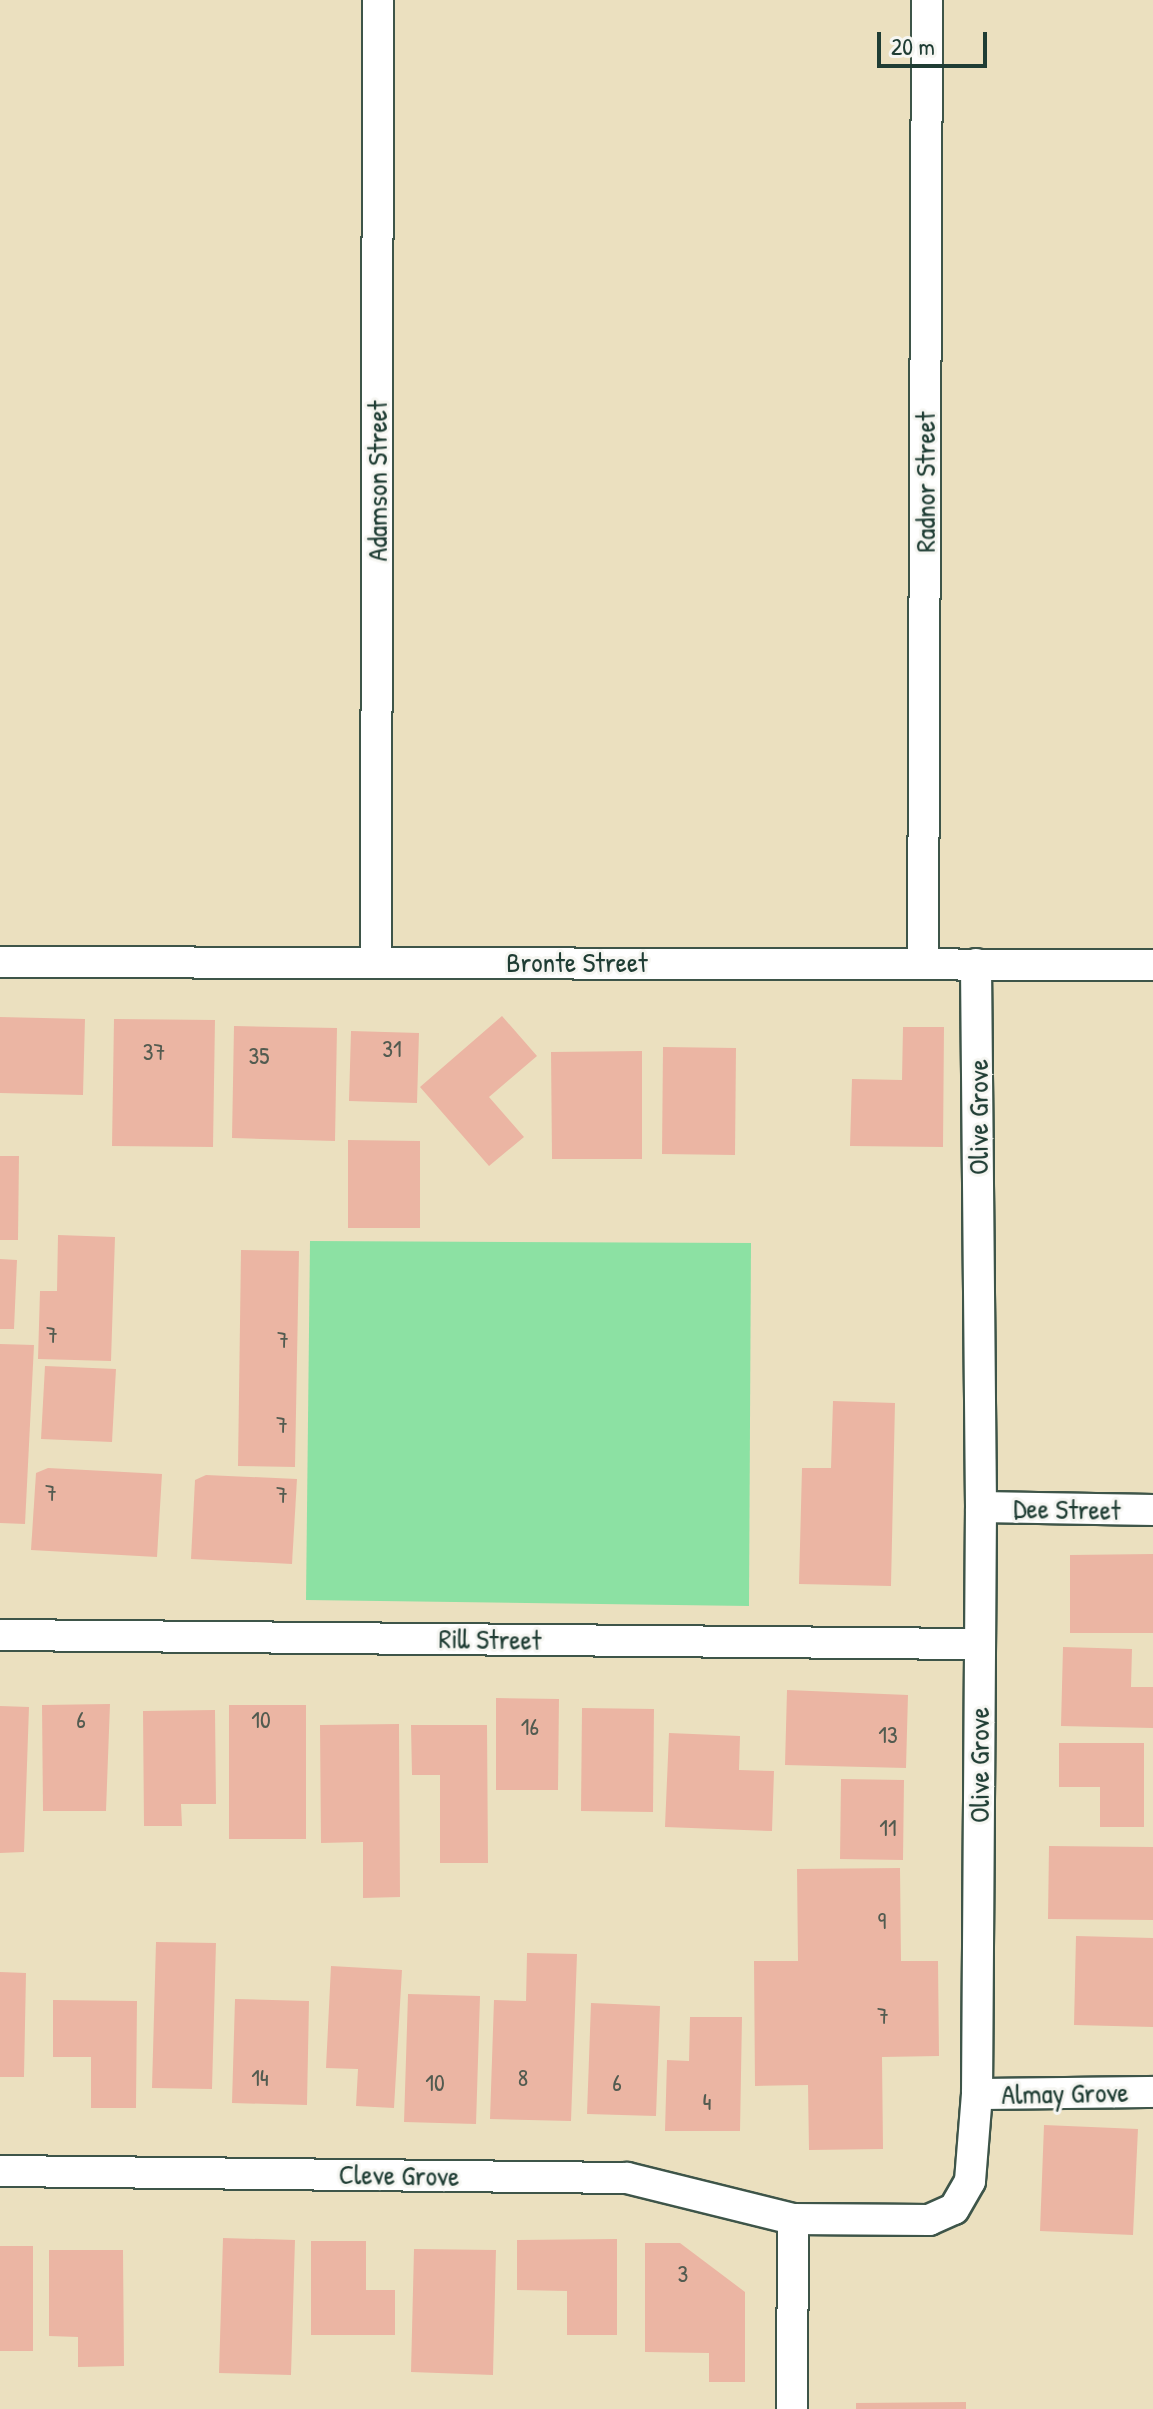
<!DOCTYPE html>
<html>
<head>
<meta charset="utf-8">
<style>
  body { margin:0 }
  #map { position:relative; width:1153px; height:2409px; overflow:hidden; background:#ebe0bf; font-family:"Patrick Hand",sans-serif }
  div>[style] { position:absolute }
  .green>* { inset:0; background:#8ce1a3 }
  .building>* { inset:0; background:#ebb5a3 }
  .roads { filter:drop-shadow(2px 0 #3e5549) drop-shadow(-2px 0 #3e5549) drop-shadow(0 2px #3e5549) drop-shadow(0 -2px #3e5549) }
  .minor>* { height:30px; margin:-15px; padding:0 15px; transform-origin:15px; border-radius:15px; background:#fff }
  span { translate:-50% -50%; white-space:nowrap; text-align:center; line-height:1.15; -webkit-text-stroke:6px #f6f6f2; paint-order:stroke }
  .number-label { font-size:24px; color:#525b50 }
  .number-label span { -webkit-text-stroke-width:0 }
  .street-label { font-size:28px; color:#1f3d34 }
  .scale { position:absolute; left:877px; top:32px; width:110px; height:36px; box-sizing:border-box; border:4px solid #1f3d34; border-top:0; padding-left:10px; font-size:24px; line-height:28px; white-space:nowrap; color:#1f3d34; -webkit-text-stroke:6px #f6f6f2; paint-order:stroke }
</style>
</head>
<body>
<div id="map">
  <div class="green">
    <i style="clip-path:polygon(310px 1241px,751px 1243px,749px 1606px,306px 1600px)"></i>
  </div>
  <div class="building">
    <i style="clip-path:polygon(502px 1016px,537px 1056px,489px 1097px,524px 1137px,489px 1166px,420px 1087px)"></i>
    <i style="clip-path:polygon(0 1017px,85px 1019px,83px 1095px,0 1093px)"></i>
    <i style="clip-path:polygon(114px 1019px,215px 1020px,213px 1147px,112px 1146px)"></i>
    <i style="clip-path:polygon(234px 1026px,337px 1028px,335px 1141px,232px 1138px)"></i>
    <i style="clip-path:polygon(903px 1027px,944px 1027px,943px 1147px,850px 1146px,852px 1079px,902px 1080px)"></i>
    <i style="clip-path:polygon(351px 1031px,419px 1033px,417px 1103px,349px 1101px)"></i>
    <i style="clip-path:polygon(663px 1047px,736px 1048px,735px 1155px,662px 1154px)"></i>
    <i style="clip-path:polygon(642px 1051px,642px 1159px,552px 1159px,551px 1052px)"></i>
    <i style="clip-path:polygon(348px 1140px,420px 1141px,420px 1228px,348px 1228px)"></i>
    <i style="clip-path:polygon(0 1156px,19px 1156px,18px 1240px,0 1240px)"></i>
    <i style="clip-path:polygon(58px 1235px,115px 1237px,111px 1361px,38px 1359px,40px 1291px,57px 1291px)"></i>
    <i style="clip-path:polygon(241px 1250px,299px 1251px,295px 1467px,238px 1466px)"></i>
    <i style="clip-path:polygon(0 1259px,17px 1260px,14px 1329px,0 1329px)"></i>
    <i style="clip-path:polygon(0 1344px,34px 1345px,25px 1524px,0 1523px)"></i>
    <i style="clip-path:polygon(45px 1366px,116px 1369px,112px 1442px,41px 1439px)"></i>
    <i style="clip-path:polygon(833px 1401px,895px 1403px,891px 1586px,799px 1584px,802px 1468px,831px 1468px)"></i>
    <i style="clip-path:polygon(48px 1468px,162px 1474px,157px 1557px,31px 1550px,36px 1473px)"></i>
    <i style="clip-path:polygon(206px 1475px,297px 1479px,292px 1564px,191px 1559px,195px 1480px)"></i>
    <i style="clip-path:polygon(1153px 1554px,1153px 1633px,1070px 1633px,1070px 1555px)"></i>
    <i style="clip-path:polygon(1063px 1647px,1132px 1649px,1131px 1687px,1153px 1687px,1153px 1728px,1061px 1726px)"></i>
    <i style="clip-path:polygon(787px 1690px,908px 1695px,906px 1768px,785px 1765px)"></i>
    <i style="clip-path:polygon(496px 1698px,559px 1699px,558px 1790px,496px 1790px)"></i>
    <i style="clip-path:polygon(110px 1704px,106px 1811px,43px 1811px,42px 1705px)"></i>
    <i style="clip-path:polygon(229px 1705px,306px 1705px,306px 1839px,229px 1839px)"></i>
    <i style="clip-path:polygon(0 1706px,29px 1707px,24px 1852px,0 1853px)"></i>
    <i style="clip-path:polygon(582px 1708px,654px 1709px,653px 1812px,581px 1811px)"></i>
    <i style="clip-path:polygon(215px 1710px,216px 1804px,181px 1804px,182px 1826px,144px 1826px,143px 1711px)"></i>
    <i style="clip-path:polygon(399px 1724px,400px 1897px,363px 1898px,363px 1842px,321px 1843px,320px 1725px)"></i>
    <i style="clip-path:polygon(411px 1725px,487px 1725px,488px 1863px,440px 1863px,440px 1775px,412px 1775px)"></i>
    <i style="clip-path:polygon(669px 1733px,740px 1736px,739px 1770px,774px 1771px,772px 1831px,665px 1827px)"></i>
    <i style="clip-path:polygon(1059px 1743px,1144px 1743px,1144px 1827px,1100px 1827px,1100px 1787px,1059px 1787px)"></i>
    <i style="clip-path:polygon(841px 1779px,904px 1780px,903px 1860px,840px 1859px)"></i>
    <i style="clip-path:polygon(1049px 1846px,1153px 1847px,1153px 1920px,1048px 1919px)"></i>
    <i style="clip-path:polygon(900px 1868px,901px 1961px,938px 1961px,939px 2056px,882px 2057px,883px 2149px,809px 2150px,808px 2085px,755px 2086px,754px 1961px,798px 1961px,797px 1869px)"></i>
    <i style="clip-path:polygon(1076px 1936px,1153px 1938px,1153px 2027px,1074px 2025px)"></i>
    <i style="clip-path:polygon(156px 1942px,216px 1943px,212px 2089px,152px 2088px)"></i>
    <i style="clip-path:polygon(527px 1953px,577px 1954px,571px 2121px,490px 2119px,494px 2000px,526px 2001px)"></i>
    <i style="clip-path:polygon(331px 1966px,402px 1970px,394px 2108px,356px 2106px,358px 2069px,326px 2068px)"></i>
    <i style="clip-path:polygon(0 1972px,26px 1973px,24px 2077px,0 2077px)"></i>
    <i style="clip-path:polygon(408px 1994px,480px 1996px,476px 2124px,404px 2122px)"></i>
    <i style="clip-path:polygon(235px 1999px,309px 2001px,307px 2105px,232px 2103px)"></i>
    <i style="clip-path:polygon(53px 2000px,137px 2001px,136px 2108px,91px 2108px,91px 2057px,53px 2057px)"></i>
    <i style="clip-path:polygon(591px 2003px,660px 2006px,656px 2116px,587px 2114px)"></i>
    <i style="clip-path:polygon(690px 2017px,742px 2017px,740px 2131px,665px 2131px,667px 2060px,689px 2061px)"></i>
    <i style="clip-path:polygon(1044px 2125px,1138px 2129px,1133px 2235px,1040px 2231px)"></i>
    <i style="clip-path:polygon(223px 2238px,295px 2240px,291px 2375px,219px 2373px)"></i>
    <i style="clip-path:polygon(617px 2239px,617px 2335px,567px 2335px,567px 2291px,517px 2290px,517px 2240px)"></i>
    <i style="clip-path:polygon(311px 2241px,366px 2241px,366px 2290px,395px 2290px,395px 2335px,311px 2335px)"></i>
    <i style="clip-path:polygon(645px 2243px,680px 2243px,745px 2292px,745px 2382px,709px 2382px,709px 2353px,645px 2352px)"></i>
    <i style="clip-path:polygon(0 2246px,33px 2246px,33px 2351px,0 2351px)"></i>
    <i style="clip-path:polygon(414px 2249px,496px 2250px,493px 2375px,411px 2372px)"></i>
    <i style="clip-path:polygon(49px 2250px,123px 2250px,124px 2366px,78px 2367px,78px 2337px,49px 2336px)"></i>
    <i style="clip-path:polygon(966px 2402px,966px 2409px,856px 2409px,856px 2403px)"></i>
  </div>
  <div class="roads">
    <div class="minor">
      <i style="left:0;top:962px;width:1153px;rotate:0.15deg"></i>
      <i style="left:376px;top:962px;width:962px;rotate:-89.88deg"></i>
      <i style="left:923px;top:963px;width:963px;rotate:-89.76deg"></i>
      <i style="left:981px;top:1507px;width:172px;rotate:1deg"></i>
      <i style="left:0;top:1635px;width:980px;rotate:0.53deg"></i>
      <i style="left:977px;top:2094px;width:176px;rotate:-0.7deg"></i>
      <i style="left:0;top:2171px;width:627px;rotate:0.64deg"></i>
      <i style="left:627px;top:2178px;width:171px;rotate:13.9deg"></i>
      <i style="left:792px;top:2409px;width:190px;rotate:-89.7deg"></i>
      <i style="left:793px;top:2219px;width:136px;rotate:0.4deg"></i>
      <i style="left:929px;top:2220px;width:27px;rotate:-24deg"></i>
      <i style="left:954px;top:2209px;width:32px;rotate:-60deg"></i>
      <i style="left:970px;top:2181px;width:87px;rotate:-85.4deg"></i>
      <i style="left:977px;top:2094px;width:587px;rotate:-89.61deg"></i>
      <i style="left:981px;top:1507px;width:543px;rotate:-90.53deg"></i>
    </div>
  </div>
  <div class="number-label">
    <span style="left:392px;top:1049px">31</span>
    <span style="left:154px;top:1052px">37</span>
    <span style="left:259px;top:1056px">35</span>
    <span style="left:52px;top:1335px">7</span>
    <span style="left:283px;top:1340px">7</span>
    <span style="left:282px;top:1425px">7</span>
    <span style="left:51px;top:1493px">7</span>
    <span style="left:282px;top:1495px">7</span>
    <span style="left:81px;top:1720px">6</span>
    <span style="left:261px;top:1720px">10</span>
    <span style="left:530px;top:1727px">16</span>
    <span style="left:888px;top:1735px">13</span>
    <span style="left:888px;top:1828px">11</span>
    <span style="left:882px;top:1921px">9</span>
    <span style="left:883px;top:2016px">7</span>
    <span style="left:260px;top:2078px">14</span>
    <span style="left:523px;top:2078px">8</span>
    <span style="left:435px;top:2083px">10</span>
    <span style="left:617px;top:2083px">6</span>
    <span style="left:707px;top:2102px">4</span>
    <span style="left:683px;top:2274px">3</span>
  </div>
  <div class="street-label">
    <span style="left:377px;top:481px;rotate:-90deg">Adamson Street</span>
    <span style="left:925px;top:482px;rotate:-90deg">Radnor Street</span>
    <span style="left:577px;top:962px">Bronte Street</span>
    <span style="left:978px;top:1117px;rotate:-90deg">Olive Grove</span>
    <span style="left:1067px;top:1509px;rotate:1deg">Dee Street</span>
    <span style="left:490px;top:1639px;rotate:1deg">Rill Street</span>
    <span style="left:979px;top:1765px;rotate:-90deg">Olive Grove</span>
    <span style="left:1065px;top:2093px;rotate:-1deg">Almay Grove</span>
    <span style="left:399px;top:2175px;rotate:1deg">Cleve Grove</span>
  </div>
  <div class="scale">20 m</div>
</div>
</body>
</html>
